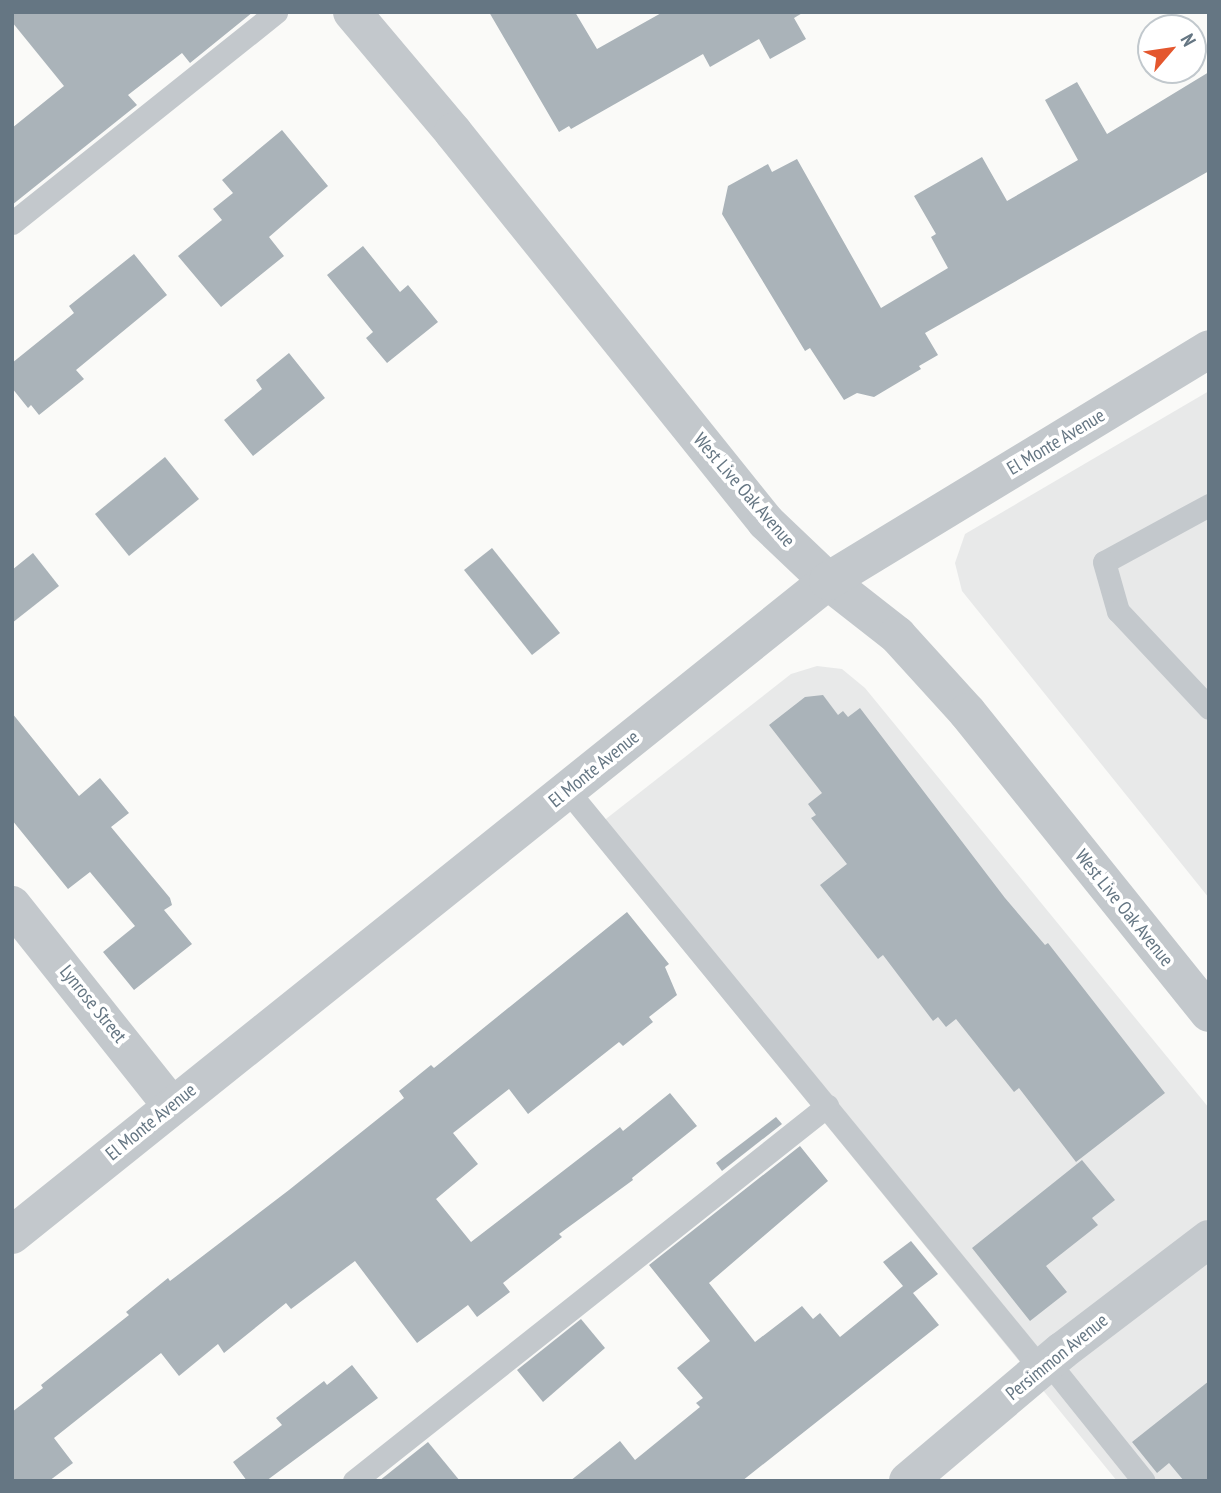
<!DOCTYPE html>
<html>
<head>
<meta charset="utf-8">
<style>
  body { margin:0 }
  #map { position:relative; width:1221px; height:1493px; overflow:hidden; background:#fafaf8; font-family:"PT Sans Narrow",sans-serif }
  div>[style] { position:absolute }
  .built>* { inset:0; background:#e8e9e9 }
  .building>* { inset:0; background:#aab3b9 }
  .service>* { height:23px; margin:-11.5px; padding:0 11.5px; transform-origin:11.5px; border-radius:11.5px; background:#c3c8cc }
  .minor>* { height:38px; margin:-19px; padding:0 19px; transform-origin:19px; border-radius:19px; background:#c3c8cc }
  .tertiary>* { height:38px; margin:-19px; padding:0 19px; transform-origin:19px; border-radius:19px; background:#c3c8cc }
  span { translate:-50% -50%; white-space:nowrap; text-align:center; line-height:1.15; -webkit-text-stroke:7px #fff; paint-order:stroke }
  .street-label { font-size:19px; color:#657683 }
  .frame { position:absolute; inset:0; border:14px solid #657683; pointer-events:none }
  .north { position:absolute; left:1137px; top:14px; width:70px; height:70px; box-sizing:border-box; background:#fff; border:2px solid #c1c8cd; border-radius:50%; rotate:61deg; font-size:19px; font-weight:700; line-height:28px; text-align:center; color:#657683 }
  .north::after { content:''; display:block; margin:auto; width:24px; height:32px; background:#e4572e; clip-path:polygon(50% 0,100% 100%,50% 72%,0 100%) }
</style>
</head>
<body>
<div id="map">
  <div class="built">
    <i style="clip-path:polygon(1209px 391px,1209px 898px,962px 591px,955px 563px,965px 534px)"></i>
    <i style="clip-path:polygon(817px 666px,842px 669px,865px 688px,1209px 1108px,1209px 1481px,1117px 1481px,588px 833px,791px 674px)"></i>
  </div>
  <div class="building">
    <i style="clip-path:polygon(12px 12px,253px 12px,190px 63px,182px 53px,128px 95px,137px 105px,12px 205px,12px 128px,64px 86px,12px 22px)"></i>
    <i style="clip-path:polygon(489px 12px,575px 12px,597px 49px,663px 12px,804px 12px,794px 18px,806px 39px,770px 59px,759px 39px,710px 67px,703px 54px,571px 129px,569px 126px,559px 132px)"></i>
    <i style="clip-path:polygon(1209px 72px,1209px 171px,925px 333px,938px 355px,919px 366px,921px 369px,874px 397px,857px 393px,844px 400px,810px 348px,805px 351px,722px 214px,728px 186px,768px 164px,772px 172px,797px 159px,881px 308px,948px 268px,931px 237px,936px 234px,914px 196px,982px 157px,1007px 201px,1078px 160px,1045px 100px,1077px 82px,1107px 134px)"></i>
    <i style="clip-path:polygon(282px 130px,328px 186px,269px 237px,284px 256px,221px 307px,178px 256px,222px 220px,213px 209px,233px 193px,222px 180px)"></i>
    <i style="clip-path:polygon(363px 246px,400px 292px,408px 285px,438px 322px,387px 363px,366px 338px,373px 332px,327px 275px)"></i>
    <i style="clip-path:polygon(134px 254px,167px 295px,76px 370px,84px 379px,39px 415px,31px 405px,28px 408px,12px 388px,12px 363px,74px 313px,69px 306px)"></i>
    <i style="clip-path:polygon(289px 353px,325px 398px,253px 456px,224px 420px,262px 389px,256px 380px)"></i>
    <i style="clip-path:polygon(165px 457px,199px 499px,129px 556px,95px 514px)"></i>
    <i style="clip-path:polygon(492px 548px,560px 633px,532px 655px,464px 570px)"></i>
    <i style="clip-path:polygon(33px 553px,59px 586px,12px 623px,12px 570px)"></i>
    <i style="clip-path:polygon(823px 695px,838px 715px,843px 711px,848px 717px,860px 708px,1005px 898px,1045px 945px,1048px 943px,1165px 1093px,1076px 1162px,1019px 1088px,1014px 1092px,956px 1019px,946px 1027px,938px 1017px,933px 1021px,883px 955px,878px 959px,820px 885px,847px 864px,811px 818px,816px 815px,808px 804px,822px 793px,769px 725px,805px 697px)"></i>
    <i style="clip-path:polygon(12px 713px,79px 796px,100px 778px,129px 813px,111px 827px,170px 898px,172px 905px,164px 910px,192px 944px,134px 990px,103px 952px,135px 926px,90px 872px,68px 889px,12px 820px)"></i>
    <i style="clip-path:polygon(627px 912px,669px 964px,665px 967px,677px 995px,649px 1017px,653px 1022px,623px 1046px,619px 1042px,528px 1114px,509px 1089px,453px 1133px,478px 1164px,436px 1199px,471px 1242px,620px 1127px,623px 1131px,670px 1093px,697px 1126px,632px 1178px,633px 1180px,559px 1234px,562px 1237px,503px 1283px,510px 1292px,477px 1317px,468px 1305px,417px 1343px,355px 1261px,291px 1309px,286px 1303px,224px 1353px,218px 1344px,179px 1376px,161px 1353px,54px 1438px,73px 1463px,49px 1481px,12px 1481px,12px 1412px,43px 1388px,41px 1385px,129px 1315px,126px 1312px,168px 1278px,170px 1281px,289px 1190px,404px 1098px,399px 1091px,431px 1065px,434px 1068px)"></i>
    <i style="clip-path:polygon(776px 1117px,782px 1124px,722px 1171px,716px 1163px)"></i>
    <i style="clip-path:polygon(800px 1146px,828px 1181px,709px 1283px,755px 1342px,802px 1306px,813px 1319px,820px 1313px,840px 1337px,903px 1286px,883px 1262px,911px 1241px,938px 1274px,913px 1293px,939px 1325px,742px 1481px,570px 1481px,620px 1441px,635px 1460px,700px 1407px,696px 1403px,703px 1398px,677px 1368px,710px 1341px,649px 1265px)"></i>
    <i style="clip-path:polygon(1082px 1160px,1115px 1200px,1092px 1218px,1098px 1225px,1046px 1266px,1067px 1292px,1030px 1321px,972px 1248px)"></i>
    <i style="clip-path:polygon(581px 1319px,605px 1348px,543px 1402px,517px 1370px)"></i>
    <i style="clip-path:polygon(352px 1365px,378px 1398px,266px 1481px,247px 1481px,233px 1462px,282px 1425px,276px 1418px,324px 1381px,327px 1385px)"></i>
    <i style="clip-path:polygon(1209px 1381px,1209px 1481px,1184px 1481px,1169px 1463px,1157px 1473px,1132px 1442px)"></i>
    <i style="clip-path:polygon(428px 1442px,460px 1481px,379px 1481px)"></i>
  </div>
  <div class="service">
    <i style="left:12px;top:223px;width:338px;rotate:-38.6deg"></i>
    <i style="left:1209px;top:505px;width:119px;rotate:151.5deg"></i>
    <i style="left:1104px;top:562px;width:51px;rotate:74.1deg"></i>
    <i style="left:1118px;top:611px;width:133px;rotate:46.8deg"></i>
    <i style="left:567px;top:790px;width:748px;rotate:50.69deg"></i>
    <i style="left:1049px;top:1363px;width:151px;rotate:51.2deg"></i>
    <i style="left:354px;top:1481px;width:604px;rotate:-38.41deg"></i>
  </div>
  <div class="minor">
    <i style="left:12px;top:905px;width:256px;rotate:51.5deg"></i>
    <i style="left:908px;top:1481px;width:202px;rotate:-40.2deg"></i>
    <i style="left:1062px;top:1351px;width:185px;rotate:-37.3deg"></i>
  </div>
  <div class="tertiary">
    <i style="left:352px;top:12px;width:157px;rotate:49.9deg"></i>
    <i style="left:453px;top:132px;width:500px;rotate:51.25deg"></i>
    <i style="left:766px;top:522px;width:86px;rotate:43.6deg"></i>
    <i style="left:828px;top:581px;width:88px;rotate:38deg"></i>
    <i style="left:897px;top:635px;width:104px;rotate:47.7deg"></i>
    <i style="left:967px;top:712px;width:386px;rotate:51.2deg"></i>
    <i style="left:12px;top:1235px;width:1046px;rotate:-38.71deg"></i>
    <i style="left:828px;top:581px;width:446px;rotate:-31.3deg"></i>
  </div>
  <div class="street-label">
    <span style="left:1056px;top:442px;rotate:-31deg">El Monte Avenue</span>
    <span style="left:744px;top:490px;rotate:49deg">West Live Oak Avenue</span>
    <span style="left:594px;top:769px;rotate:-39deg">El Monte Avenue</span>
    <span style="left:1124px;top:908px;rotate:51deg">West Live Oak Avenue</span>
    <span style="left:93px;top:1004px;rotate:51deg">Lynrose Street</span>
    <span style="left:151px;top:1122px;rotate:-39deg">El Monte Avenue</span>
    <span style="left:1057px;top:1357px;rotate:-39deg">Persimmon Avenue</span>
  </div>
  <div class="frame"></div>
  <div class="north">N</div>
</div>
</body>
</html>
